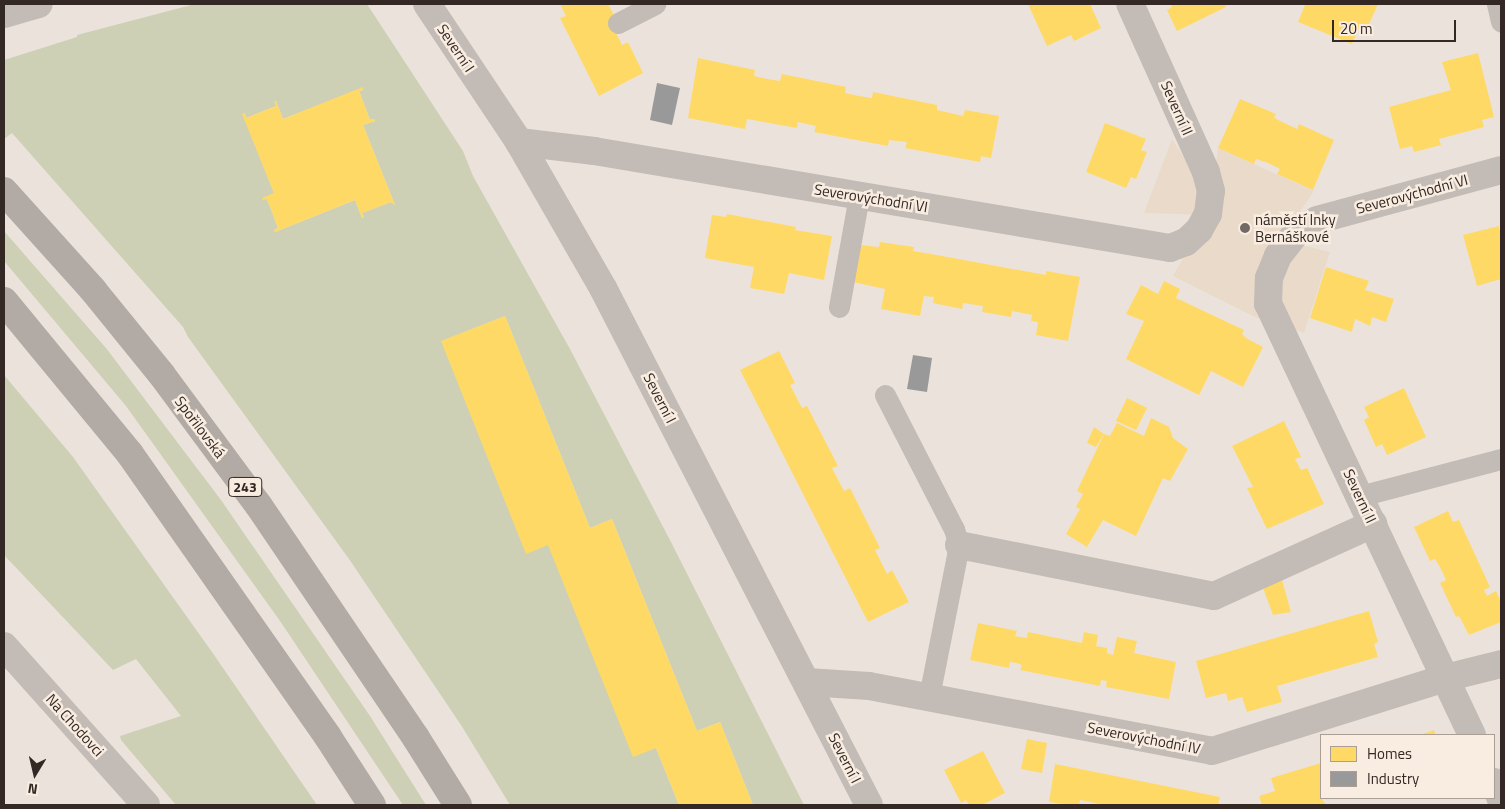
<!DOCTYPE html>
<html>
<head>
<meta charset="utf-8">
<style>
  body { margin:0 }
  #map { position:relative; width:1505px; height:809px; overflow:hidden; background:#ebe3db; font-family:"Titillium Web",sans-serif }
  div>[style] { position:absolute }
  .green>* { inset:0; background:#cdd0b4 }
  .plaza>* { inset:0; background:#eadac9 }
  .homes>* { inset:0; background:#ffd966 }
  .industry>* { inset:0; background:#999 }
  .service>* { height:21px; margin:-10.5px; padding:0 10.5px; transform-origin:10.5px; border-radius:10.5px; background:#c3bbb5 }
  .minor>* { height:28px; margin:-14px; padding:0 14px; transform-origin:14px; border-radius:14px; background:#c3bbb5 }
  .tertiary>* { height:28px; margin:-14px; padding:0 14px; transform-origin:14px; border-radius:14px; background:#c3bbb5 }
  .trunk>* { height:28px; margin:-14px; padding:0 14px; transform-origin:14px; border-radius:14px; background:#b2aaa4 }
  .dots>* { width:14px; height:14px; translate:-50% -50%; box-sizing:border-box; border:2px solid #f9ede1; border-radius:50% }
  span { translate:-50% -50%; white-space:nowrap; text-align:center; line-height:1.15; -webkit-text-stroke:5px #f9ede1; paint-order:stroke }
  .shield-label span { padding:1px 4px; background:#f9ede1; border:1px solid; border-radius:4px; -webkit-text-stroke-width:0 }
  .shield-label { font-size:14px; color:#332824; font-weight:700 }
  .street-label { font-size:15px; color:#332824 }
  .poi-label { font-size:15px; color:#332824 }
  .left { translate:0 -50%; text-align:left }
  .frame { position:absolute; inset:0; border:5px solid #332824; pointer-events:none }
  .legend { position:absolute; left:1320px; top:734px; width:175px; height:65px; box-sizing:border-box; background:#f9ede1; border:1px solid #aa9e95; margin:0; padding:6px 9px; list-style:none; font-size:15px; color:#332824 }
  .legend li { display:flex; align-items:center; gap:10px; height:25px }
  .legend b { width:25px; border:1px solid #aa9e95 }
  .north { position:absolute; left:10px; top:749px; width:50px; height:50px; -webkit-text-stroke:4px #f9ede1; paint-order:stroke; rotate:189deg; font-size:14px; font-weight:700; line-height:20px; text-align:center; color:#332824 }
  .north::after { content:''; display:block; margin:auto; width:18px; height:22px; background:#332824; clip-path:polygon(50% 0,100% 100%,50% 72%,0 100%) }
  .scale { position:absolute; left:1332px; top:20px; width:124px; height:22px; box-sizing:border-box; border:2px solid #332824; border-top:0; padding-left:6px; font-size:15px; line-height:18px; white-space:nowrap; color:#332824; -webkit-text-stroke:4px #f9ede1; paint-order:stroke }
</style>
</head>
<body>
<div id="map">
  <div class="green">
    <i style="clip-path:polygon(evenodd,195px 4px,367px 4px,463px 151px,473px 176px,570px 349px,671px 542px,804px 805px,753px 805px,720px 722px,697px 731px,612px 519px,590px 528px,505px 316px,442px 341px,656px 748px,679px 805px,510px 805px,461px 725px,349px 559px,188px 337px,183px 327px,12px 133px,4px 139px,4px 60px,77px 37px,77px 35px,195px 4px,362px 88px,363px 90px,359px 91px,370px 120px,374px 119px,375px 121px,363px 125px,395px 205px,391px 202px,362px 213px,364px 217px,362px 218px,355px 200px,275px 232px,274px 230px,278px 228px,267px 199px,274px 193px,243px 114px,245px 114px,246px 118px,276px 106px,276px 101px,283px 119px,362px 88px)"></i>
    <i style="clip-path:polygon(4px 231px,106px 348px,221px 500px,370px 716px,426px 805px,403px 805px,280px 621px,126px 406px,4px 261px)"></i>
    <i style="clip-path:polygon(4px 375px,73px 457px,212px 652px,317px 805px,176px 805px,121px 740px,120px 736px,181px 716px,136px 659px,113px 670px,4px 555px)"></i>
  </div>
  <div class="plaza">
    <i style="clip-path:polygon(1172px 139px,1211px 199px,1218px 148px,1314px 191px,1281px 240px,1330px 252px,1304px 333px,1255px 317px,1173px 276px,1208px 215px,1144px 213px)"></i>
  </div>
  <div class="homes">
    <i style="clip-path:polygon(560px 4px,608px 4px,615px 17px,610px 20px,622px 45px,628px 42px,643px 73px,599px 96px,560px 18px,566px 16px)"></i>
    <i style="clip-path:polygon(1028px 4px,1090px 4px,1101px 28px,1074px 41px,1071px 35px,1047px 46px)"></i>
    <i style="clip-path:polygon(1170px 4px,1225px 4px,1226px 7px,1177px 31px,1167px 10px,1172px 7px)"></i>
    <i style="clip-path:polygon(1302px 4px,1378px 4px,1366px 31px,1359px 28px,1352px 44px,1298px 22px,1305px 5px)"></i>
    <i style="clip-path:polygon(1478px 53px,1494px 117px,1482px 120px,1484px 127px,1439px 139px,1441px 145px,1414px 152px,1412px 146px,1400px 149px,1389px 107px,1451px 90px,1442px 62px)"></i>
    <i style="clip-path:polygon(698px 58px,755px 70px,754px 76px,767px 79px,780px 81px,782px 74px,846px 87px,845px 93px,859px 96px,872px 98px,873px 92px,937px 105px,937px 110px,963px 116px,965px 110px,999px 116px,991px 158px,981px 156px,980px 162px,905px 148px,907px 142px,889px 140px,888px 146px,814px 132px,816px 126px,798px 122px,797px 128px,747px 119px,745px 129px,688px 118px)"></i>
    <i style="clip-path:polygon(363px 87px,363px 90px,359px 91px,370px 120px,374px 119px,375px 121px,363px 125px,395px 205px,391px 202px,362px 213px,364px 217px,362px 218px,355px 200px,275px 232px,274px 230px,278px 228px,267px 199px,263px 200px,262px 198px,274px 193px,242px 114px,245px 113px,246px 118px,276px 106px,274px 101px,276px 101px,283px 119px)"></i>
    <i style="clip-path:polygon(1240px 99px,1276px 114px,1274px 118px,1297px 129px,1299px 124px,1334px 140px,1313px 190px,1277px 174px,1280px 169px,1268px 163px,1256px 159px,1254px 164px,1218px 148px)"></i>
    <i style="clip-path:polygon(1105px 123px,1146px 139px,1141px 150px,1147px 152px,1136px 179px,1131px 177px,1126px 188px,1086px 172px)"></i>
    <i style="clip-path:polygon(727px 214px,796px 227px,795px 230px,832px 236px,824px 280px,789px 273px,784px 294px,750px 288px,754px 267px,705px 258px,712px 215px,726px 217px)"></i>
    <i style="clip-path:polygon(1499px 226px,1499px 230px,1501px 229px,1501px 279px,1477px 286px,1463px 235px)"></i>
    <i style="clip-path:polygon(880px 242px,914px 247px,913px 251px,931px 254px,1046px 275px,1046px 271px,1080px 277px,1068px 341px,1036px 335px,1038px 322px,1031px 321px,1032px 315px,1012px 311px,1011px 317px,982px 312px,983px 306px,963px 303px,962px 309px,933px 303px,934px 297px,924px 296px,920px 316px,881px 309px,885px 289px,853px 282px,860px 245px,879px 247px)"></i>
    <i style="clip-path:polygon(1326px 267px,1369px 281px,1365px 290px,1394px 299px,1386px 322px,1372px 317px,1370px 326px,1355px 319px,1352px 332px,1310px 318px)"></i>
    <i style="clip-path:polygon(1164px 281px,1180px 289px,1176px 298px,1244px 330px,1242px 334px,1246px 338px,1263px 347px,1243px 387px,1211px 371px,1199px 395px,1126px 359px,1144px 321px,1126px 314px,1141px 285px,1158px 294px)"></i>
    <i style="clip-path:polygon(505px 316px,590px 528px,612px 519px,697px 731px,720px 722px,753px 805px,679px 805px,656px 748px,633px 757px,548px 545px,526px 554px,441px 341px)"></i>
    <i style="clip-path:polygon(779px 351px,795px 383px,790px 385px,802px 408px,807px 406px,838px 466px,832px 468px,844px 491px,850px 488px,880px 548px,875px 550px,887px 574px,892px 570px,909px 602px,868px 622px,740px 370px)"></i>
    <i style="clip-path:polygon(1404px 388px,1426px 437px,1387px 455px,1382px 444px,1376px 447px,1364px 420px,1369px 417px,1364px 407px)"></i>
    <i style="clip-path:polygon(1127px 398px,1147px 408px,1136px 430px,1116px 421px)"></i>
    <i style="clip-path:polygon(1151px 418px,1169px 427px,1173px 438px,1188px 449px,1170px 481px,1163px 478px,1136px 536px,1103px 520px,1087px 547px,1066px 534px,1080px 509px,1076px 507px,1083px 494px,1077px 491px,1104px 434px,1110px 436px,1117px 423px,1144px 436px)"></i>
    <i style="clip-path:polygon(1284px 421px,1301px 457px,1295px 459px,1301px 470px,1307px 468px,1324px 504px,1267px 529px,1247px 488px,1253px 487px,1232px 446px)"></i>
    <i style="clip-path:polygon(1094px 427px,1104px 434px,1096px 447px,1087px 443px)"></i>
    <i style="clip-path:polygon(1448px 511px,1453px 522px,1459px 520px,1490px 587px,1484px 590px,1487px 596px,1496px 591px,1501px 602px,1501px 622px,1469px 635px,1459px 616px,1456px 617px,1440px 583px,1446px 580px,1441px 569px,1435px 559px,1430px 561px,1414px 527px)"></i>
    <i style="clip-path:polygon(1282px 580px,1291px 612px,1273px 615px,1263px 588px)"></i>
    <i style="clip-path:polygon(1369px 611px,1378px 642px,1374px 644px,1378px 657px,1277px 686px,1282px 702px,1247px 712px,1242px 697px,1228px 701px,1226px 693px,1206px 698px,1196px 661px)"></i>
    <i style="clip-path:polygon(978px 623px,1017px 631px,1015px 636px,1027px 638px,1028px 632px,1082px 643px,1084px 632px,1098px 635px,1096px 646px,1107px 648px,1107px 653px,1113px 655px,1117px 637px,1137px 641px,1134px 653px,1176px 662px,1169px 699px,1106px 687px,1107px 681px,1101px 680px,1100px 686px,1020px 670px,1022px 665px,1016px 663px,1010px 662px,1009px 668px,970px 660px)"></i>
    <i style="clip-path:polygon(1434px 730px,1436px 735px,1419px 735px)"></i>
    <i style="clip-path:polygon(1027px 739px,1047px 743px,1042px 773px,1021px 769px)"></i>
    <i style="clip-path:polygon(983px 751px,1005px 793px,982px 805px,969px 805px,966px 800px,961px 803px,944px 770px)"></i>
    <i style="clip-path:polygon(1321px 763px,1321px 798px,1326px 805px,1262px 805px,1259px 796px,1275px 791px,1271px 778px)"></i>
    <i style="clip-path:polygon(1055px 764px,1220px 797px,1218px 805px,1105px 805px,1080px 800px,1079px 805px,1072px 805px,1049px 802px)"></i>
  </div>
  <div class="industry">
    <i style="clip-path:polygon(657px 83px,680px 88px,672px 125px,650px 120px)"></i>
    <i style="clip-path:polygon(913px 355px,932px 358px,927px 392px,907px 389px)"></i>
  </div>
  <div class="service">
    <i style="left:1497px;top:4px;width:18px;rotate:77deg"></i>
    <i style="left:618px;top:23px;width:42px;rotate:-27.2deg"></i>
    <i style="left:839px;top:307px;width:113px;rotate:-79.8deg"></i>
    <i style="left:885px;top:395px;width:151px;rotate:62.8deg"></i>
    <i style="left:954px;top:529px;width:17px;rotate:73deg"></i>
    <i style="left:959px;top:545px;width:155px;rotate:101.2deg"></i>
    <i style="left:1360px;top:496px;width:146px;rotate:-14.7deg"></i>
  </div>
  <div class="minor">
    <i style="left:519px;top:142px;width:76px;rotate:6.8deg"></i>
    <i style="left:594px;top:151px;width:584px;rotate:9.56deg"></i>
    <i style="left:1170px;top:248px;width:17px;rotate:-21deg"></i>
    <i style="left:1186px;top:242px;width:18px;rotate:-43deg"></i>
    <i style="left:1199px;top:230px;width:18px;rotate:-61deg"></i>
    <i style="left:1208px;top:214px;width:23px;rotate:-83deg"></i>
    <i style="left:1211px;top:191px;width:20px;rotate:-105deg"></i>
    <i style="left:1206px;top:172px;width:184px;rotate:-114.3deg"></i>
    <i style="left:959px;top:545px;width:260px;rotate:11.3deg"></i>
    <i style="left:1214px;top:596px;width:175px;rotate:-24.4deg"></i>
    <i style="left:807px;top:682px;width:62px;rotate:3.7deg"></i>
    <i style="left:869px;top:686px;width:349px;rotate:10.7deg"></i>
    <i style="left:1212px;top:751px;width:244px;rotate:-17.4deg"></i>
    <i style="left:1445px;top:678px;width:58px;rotate:-14deg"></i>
    <i style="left:1472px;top:735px;width:477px;rotate:-115.3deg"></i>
    <i style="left:1268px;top:304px;width:26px;rotate:-88deg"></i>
    <i style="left:1269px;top:278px;width:24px;rotate:-68deg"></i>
    <i style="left:1278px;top:256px;width:28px;rotate:-52deg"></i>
    <i style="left:1295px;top:234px;width:26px;rotate:-32deg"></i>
    <i style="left:1317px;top:220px;width:191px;rotate:-15.2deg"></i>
    <i style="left:1494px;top:782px;width:18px;rotate:68deg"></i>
  </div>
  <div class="tertiary">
    <i style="left:427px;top:4px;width:166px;rotate:56.3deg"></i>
    <i style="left:519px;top:142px;width:168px;rotate:60.1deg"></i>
    <i style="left:603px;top:288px;width:581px;rotate:62.77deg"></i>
    <i style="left:4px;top:14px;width:36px;rotate:-16deg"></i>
    <i style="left:4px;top:646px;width:213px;rotate:48.2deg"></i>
  </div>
  <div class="trunk">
    <i style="left:4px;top:191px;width:133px;rotate:48deg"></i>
    <i style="left:93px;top:290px;width:109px;rotate:50.9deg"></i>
    <i style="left:162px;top:375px;width:163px;rotate:53.5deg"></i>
    <i style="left:259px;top:506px;width:280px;rotate:55.9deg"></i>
    <i style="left:416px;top:738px;width:79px;rotate:57.9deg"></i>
    <i style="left:4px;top:301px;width:198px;rotate:50.5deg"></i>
    <i style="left:130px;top:454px;width:345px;rotate:55deg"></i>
    <i style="left:328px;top:737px;width:81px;rotate:57.1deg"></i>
  </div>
  <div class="dots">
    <i style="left:1245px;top:228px;background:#736964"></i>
  </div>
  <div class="shield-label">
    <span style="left:245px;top:487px">243</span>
  </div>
  <div class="street-label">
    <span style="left:456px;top:48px;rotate:56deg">Severní I</span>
    <span style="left:1177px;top:108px;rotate:66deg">Severní II</span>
    <span style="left:1412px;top:194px;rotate:-15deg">Severovýchodní VI</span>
    <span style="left:871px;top:198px;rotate:9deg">Severovýchodní VI</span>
    <span style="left:660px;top:398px;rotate:63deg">Severní I</span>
    <span style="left:200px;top:427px;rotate:53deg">Spořilovská</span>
    <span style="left:1360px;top:496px;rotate:65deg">Severní II</span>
    <span style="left:75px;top:725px;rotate:48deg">Na Chodovci</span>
    <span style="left:1144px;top:738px;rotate:11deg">Severovýchodní IV</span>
    <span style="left:845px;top:758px;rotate:63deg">Severní I</span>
  </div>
  <div class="poi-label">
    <span class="left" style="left:1255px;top:228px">náměstí Inky<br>Bernáškové</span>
  </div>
  <div class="frame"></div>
  <ul class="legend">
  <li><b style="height:14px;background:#ffd966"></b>Homes</li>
  <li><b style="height:14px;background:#999"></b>Industry</li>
  </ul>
  <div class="north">N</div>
  <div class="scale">20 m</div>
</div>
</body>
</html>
